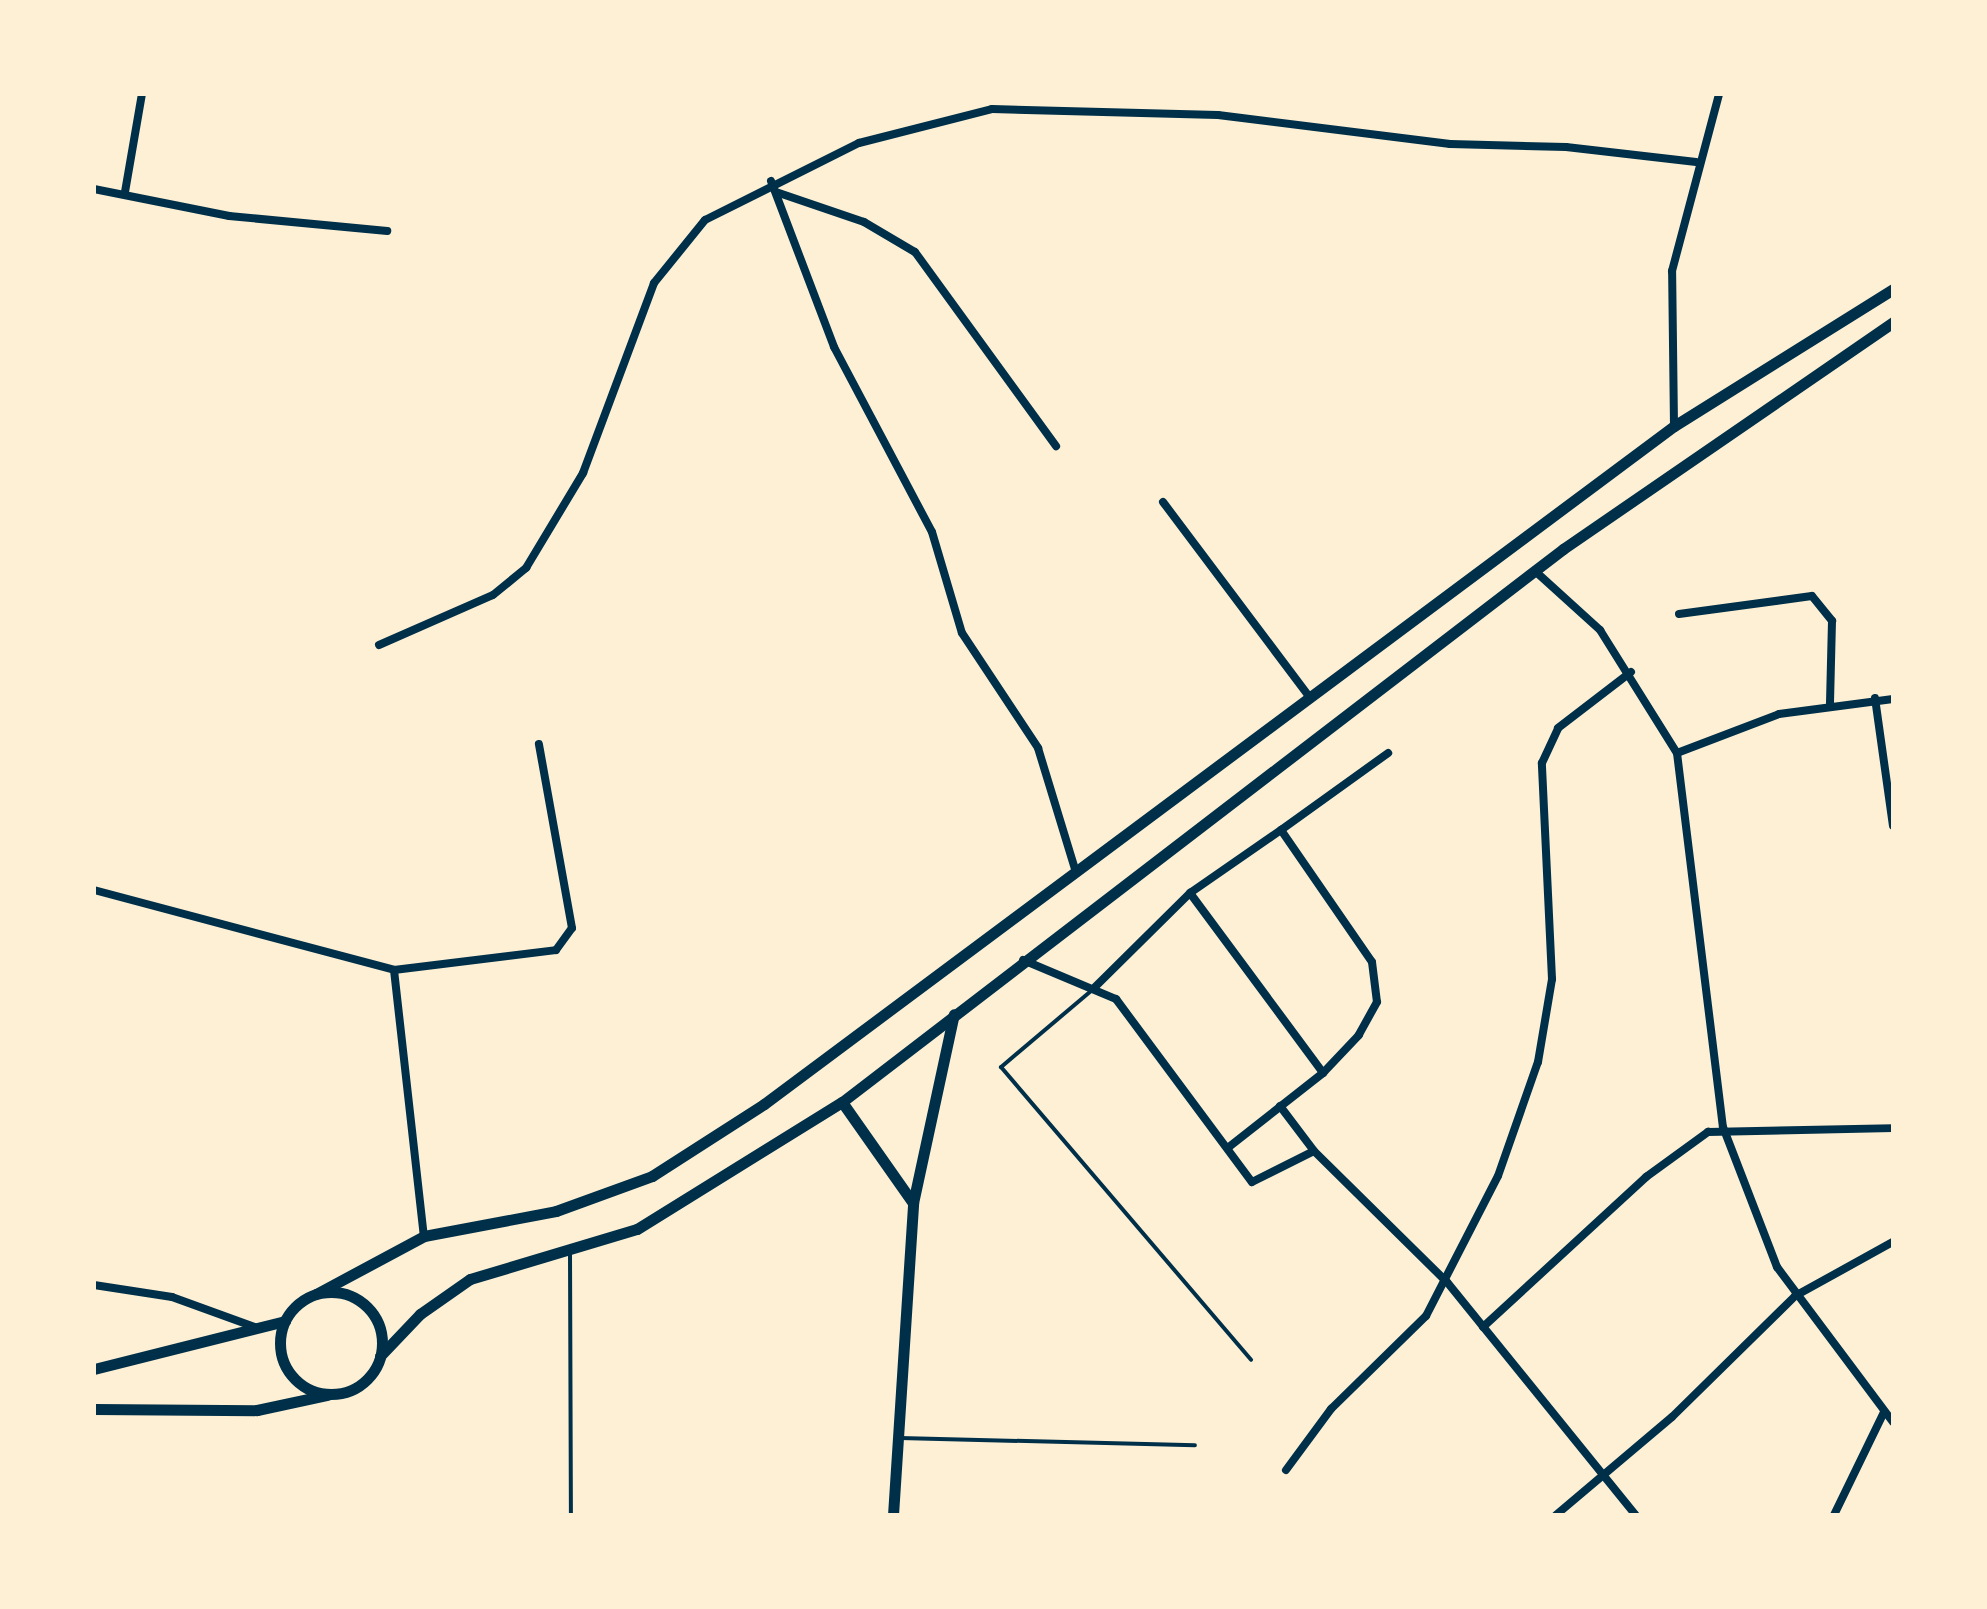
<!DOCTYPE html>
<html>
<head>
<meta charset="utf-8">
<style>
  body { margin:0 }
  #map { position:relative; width:1987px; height:1609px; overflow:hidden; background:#fdf0d5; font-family:Overpass,sans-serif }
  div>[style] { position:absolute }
  .service>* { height:4px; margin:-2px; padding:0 2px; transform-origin:2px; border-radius:2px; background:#003049 }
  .minor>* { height:8px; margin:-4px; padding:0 4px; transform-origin:4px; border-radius:4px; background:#003049 }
  .tertiary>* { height:11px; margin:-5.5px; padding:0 5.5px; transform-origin:5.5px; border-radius:5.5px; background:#003049 }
  .tertiary>.ring { margin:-5.5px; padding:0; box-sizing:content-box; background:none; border:11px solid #003049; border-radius:50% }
  span { translate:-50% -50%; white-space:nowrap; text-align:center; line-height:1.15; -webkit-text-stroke:6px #fdf0d5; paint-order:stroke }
  .frame { position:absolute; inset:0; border:96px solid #fdf0d5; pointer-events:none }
</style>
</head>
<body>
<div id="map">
  <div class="service">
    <i style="left:1091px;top:991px;width:118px;rotate:139.8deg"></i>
    <i style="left:1001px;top:1067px;width:385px;rotate:49.5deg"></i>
    <i style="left:570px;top:1252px;width:263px;rotate:89.8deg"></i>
    <i style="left:900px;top:1438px;width:295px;rotate:1.4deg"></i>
  </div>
  <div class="minor">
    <i style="left:771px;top:181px;width:178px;rotate:69.2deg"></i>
    <i style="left:834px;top:347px;width:209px;rotate:62.1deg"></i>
    <i style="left:932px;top:532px;width:105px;rotate:73.5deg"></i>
    <i style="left:962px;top:633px;width:138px;rotate:56.5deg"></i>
    <i style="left:1038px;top:748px;width:130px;rotate:73deg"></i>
    <i style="left:94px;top:189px;width:138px;rotate:11.3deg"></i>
    <i style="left:229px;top:216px;width:159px;rotate:5.4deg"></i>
    <i style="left:125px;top:192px;width:99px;rotate:-80.2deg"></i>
    <i style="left:776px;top:192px;width:93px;rotate:18.8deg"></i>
    <i style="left:864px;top:222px;width:59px;rotate:30.5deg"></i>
    <i style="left:915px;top:252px;width:240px;rotate:54deg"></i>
    <i style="left:1674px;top:426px;width:155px;rotate:-90.7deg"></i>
    <i style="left:1672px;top:271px;width:183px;rotate:-75.1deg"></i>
    <i style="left:1163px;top:502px;width:246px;rotate:53.1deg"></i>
    <i style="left:1535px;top:571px;width:88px;rotate:42.2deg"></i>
    <i style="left:1600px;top:630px;width:145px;rotate:58deg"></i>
    <i style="left:1677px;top:753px;width:377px;rotate:83deg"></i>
    <i style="left:1723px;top:1127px;width:150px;rotate:68.9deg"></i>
    <i style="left:1777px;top:1267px;width:194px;rotate:53.2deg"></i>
    <i style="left:1679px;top:614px;width:134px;rotate:-7.7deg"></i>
    <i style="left:1812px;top:596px;width:32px;rotate:51deg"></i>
    <i style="left:1832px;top:621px;width:82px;rotate:91.4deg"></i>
    <i style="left:379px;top:645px;width:124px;rotate:-23.7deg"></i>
    <i style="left:493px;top:595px;width:43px;rotate:-39.3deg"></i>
    <i style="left:526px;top:568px;width:111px;rotate:-59deg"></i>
    <i style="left:583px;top:473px;width:203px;rotate:-69.5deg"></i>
    <i style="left:654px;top:283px;width:81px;rotate:-51deg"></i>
    <i style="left:705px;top:220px;width:172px;rotate:-26.6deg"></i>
    <i style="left:859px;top:143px;width:137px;rotate:-14.3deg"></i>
    <i style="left:992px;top:109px;width:226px;rotate:1.5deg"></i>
    <i style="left:1218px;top:115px;width:234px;rotate:7.1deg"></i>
    <i style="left:1450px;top:144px;width:116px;rotate:1.5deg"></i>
    <i style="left:1566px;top:147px;width:131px;rotate:6.6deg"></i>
    <i style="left:1875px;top:698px;width:129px;rotate:82deg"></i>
    <i style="left:1677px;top:753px;width:109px;rotate:-20.9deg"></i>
    <i style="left:1779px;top:714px;width:115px;rotate:-7.5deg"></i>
    <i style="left:1281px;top:830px;width:132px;rotate:-35.7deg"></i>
    <i style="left:94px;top:890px;width:310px;rotate:14.9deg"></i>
    <i style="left:394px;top:970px;width:163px;rotate:-7deg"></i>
    <i style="left:556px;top:950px;width:27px;rotate:-54deg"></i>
    <i style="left:572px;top:928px;width:187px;rotate:-100.2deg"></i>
    <i style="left:1190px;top:893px;width:224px;rotate:53.5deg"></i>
    <i style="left:1023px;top:960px;width:101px;rotate:22.8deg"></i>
    <i style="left:1116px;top:999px;width:228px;rotate:53.4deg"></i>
    <i style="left:1252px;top:1182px;width:69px;rotate:-26.6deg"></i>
    <i style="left:1314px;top:1151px;width:187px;rotate:44.6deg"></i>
    <i style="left:1447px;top:1282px;width:300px;rotate:51deg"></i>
    <i style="left:394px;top:970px;width:268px;rotate:83.6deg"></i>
    <i style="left:1095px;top:987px;width:134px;rotate:-44.7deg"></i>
    <i style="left:1190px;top:893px;width:111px;rotate:-34.7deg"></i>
    <i style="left:1281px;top:830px;width:160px;rotate:55.4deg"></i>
    <i style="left:1372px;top:962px;width:40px;rotate:82.9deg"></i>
    <i style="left:1377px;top:1002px;width:38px;rotate:119deg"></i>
    <i style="left:1359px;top:1035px;width:52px;rotate:133.5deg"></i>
    <i style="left:1323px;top:1073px;width:120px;rotate:141.8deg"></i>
    <i style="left:1280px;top:1106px;width:56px;rotate:52.9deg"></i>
    <i style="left:94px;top:1285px;width:79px;rotate:8.7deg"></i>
    <i style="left:172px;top:1297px;width:88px;rotate:19.9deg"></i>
    <i style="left:1483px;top:1327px;width:222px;rotate:-42.6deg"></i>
    <i style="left:1646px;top:1177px;width:77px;rotate:-36deg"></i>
    <i style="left:1708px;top:1132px;width:185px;rotate:-1.2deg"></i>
    <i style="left:1286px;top:1470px;width:76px;rotate:-53.6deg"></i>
    <i style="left:1331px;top:1409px;width:133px;rotate:-44.4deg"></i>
    <i style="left:1426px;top:1316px;width:157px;rotate:-62.8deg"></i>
    <i style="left:1498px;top:1176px;width:121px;rotate:-70.7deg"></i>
    <i style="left:1538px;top:1062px;width:84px;rotate:-80.4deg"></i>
    <i style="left:1552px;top:979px;width:216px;rotate:-92.7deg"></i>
    <i style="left:1542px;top:763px;width:38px;rotate:-65deg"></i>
    <i style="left:1558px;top:728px;width:92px;rotate:-37.5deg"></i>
    <i style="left:1556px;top:1515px;width:152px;rotate:-40.2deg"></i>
    <i style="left:1672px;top:1417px;width:173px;rotate:-44.5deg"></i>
    <i style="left:1795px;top:1296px;width:112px;rotate:-28.9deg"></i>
    <i style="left:1834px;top:1515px;width:114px;rotate:-64.1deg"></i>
  </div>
  <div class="tertiary">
    <i style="left:842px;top:1102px;width:123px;rotate:54.9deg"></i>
    <i class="ring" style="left:280px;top:1292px;width:91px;height:91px"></i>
    <i style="left:316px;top:1294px;width:123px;rotate:-28.2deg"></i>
    <i style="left:424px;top:1236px;width:134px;rotate:-10.7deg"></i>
    <i style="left:556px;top:1211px;width:102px;rotate:-20deg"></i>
    <i style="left:652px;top:1176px;width:133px;rotate:-32.7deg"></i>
    <i style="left:764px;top:1104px;width:1135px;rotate:-36.69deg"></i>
    <i style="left:1674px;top:426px;width:258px;rotate:-32deg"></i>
    <i style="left:380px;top:1356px;width:58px;rotate:-46.4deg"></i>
    <i style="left:420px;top:1314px;width:61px;rotate:-35deg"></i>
    <i style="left:470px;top:1279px;width:174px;rotate:-16.7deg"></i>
    <i style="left:637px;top:1229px;width:241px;rotate:-31.8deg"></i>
    <i style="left:842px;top:1102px;width:909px;rotate:-37.49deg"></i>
    <i style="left:1563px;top:549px;width:401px;rotate:-34.5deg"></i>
    <i style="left:94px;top:1369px;width:197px;rotate:-14.1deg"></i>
    <i style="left:94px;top:1409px;width:163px;rotate:0.4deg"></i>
    <i style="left:257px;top:1410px;width:72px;rotate:-12.1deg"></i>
    <i style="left:893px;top:1515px;width:313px;rotate:-86.3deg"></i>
    <i style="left:913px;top:1203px;width:193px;rotate:-77.8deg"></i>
  </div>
  <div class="frame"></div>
</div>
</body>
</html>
